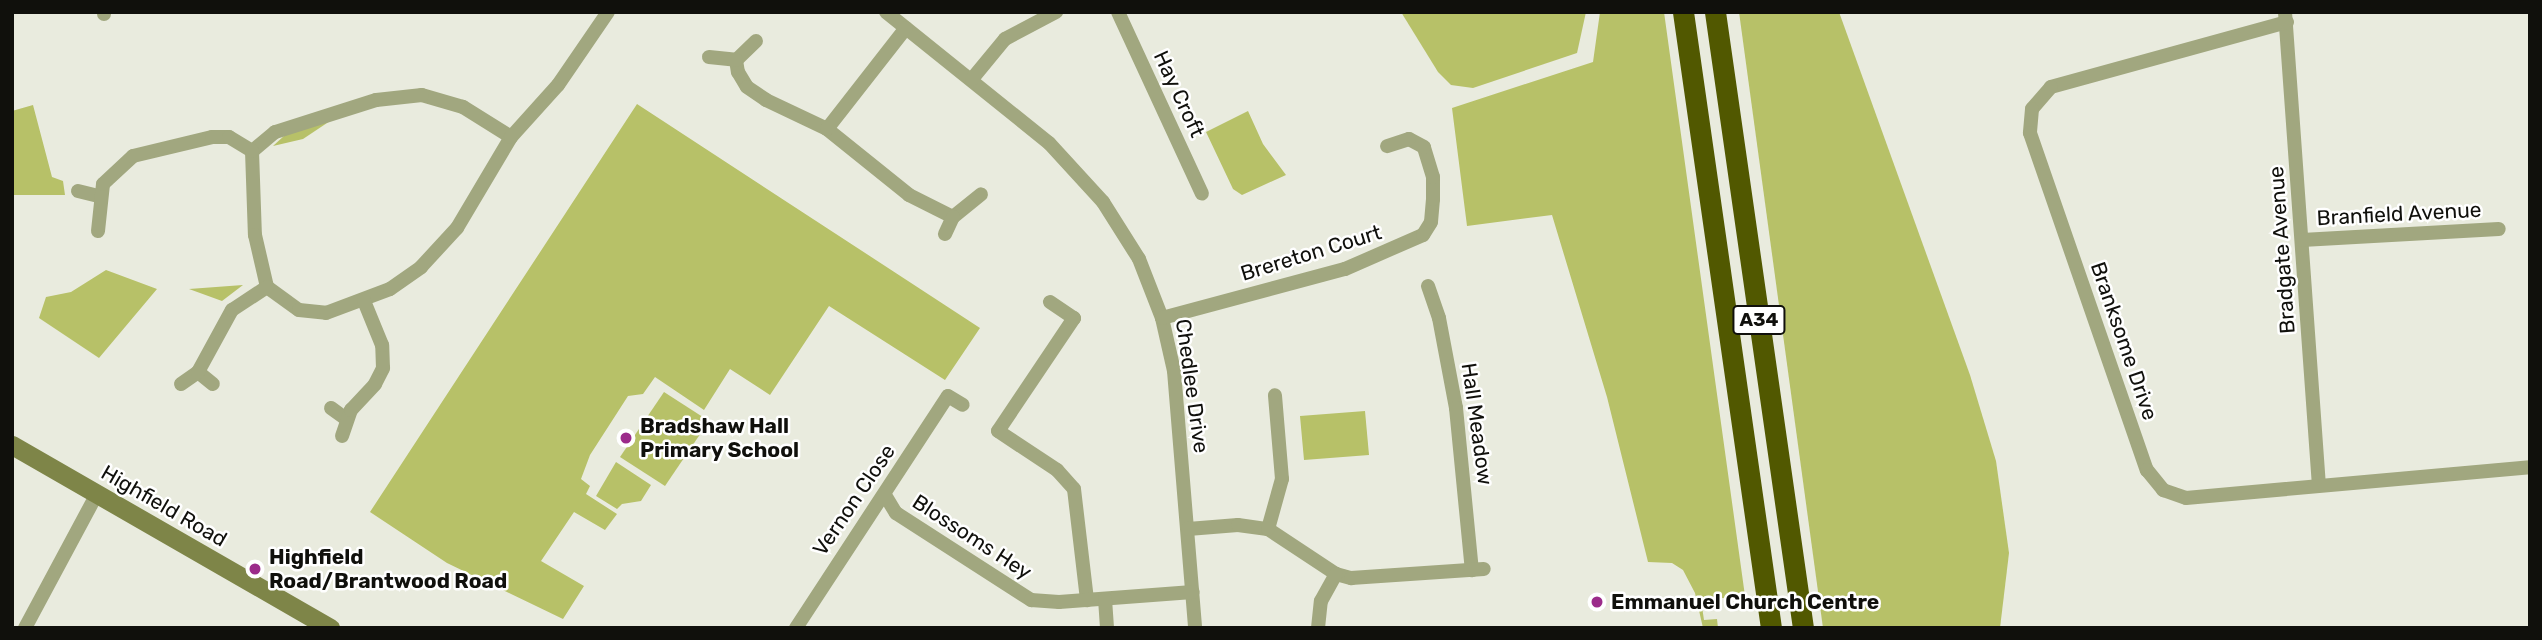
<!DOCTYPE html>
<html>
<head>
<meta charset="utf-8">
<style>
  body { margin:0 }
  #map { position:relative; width:2542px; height:640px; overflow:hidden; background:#e9ebde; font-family:Rubik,sans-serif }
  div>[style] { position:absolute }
  .green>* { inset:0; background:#b7c168 }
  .street>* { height:14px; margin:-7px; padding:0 7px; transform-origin:7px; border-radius:7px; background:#a1a77f }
  .secondary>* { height:19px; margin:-9.5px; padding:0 9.5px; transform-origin:9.5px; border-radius:9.5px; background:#7e8548 }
  .highway>* { height:21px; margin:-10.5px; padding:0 10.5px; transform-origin:10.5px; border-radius:10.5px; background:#515800 }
  .dots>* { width:19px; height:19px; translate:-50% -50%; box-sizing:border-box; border:4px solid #fff; border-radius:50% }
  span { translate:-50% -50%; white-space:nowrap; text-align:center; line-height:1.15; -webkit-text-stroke:5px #fff; paint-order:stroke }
  .shield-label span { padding:2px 5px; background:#fff; border:2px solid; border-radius:5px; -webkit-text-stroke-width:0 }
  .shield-label { font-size:19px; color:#10100c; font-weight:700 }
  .street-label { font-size:21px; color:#10100c }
  .poi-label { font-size:21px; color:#10100c; font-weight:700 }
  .left { translate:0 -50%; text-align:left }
  .frame { position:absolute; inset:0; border:14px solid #10100c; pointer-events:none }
</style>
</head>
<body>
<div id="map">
  <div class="green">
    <i style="clip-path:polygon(1401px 12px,1586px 12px,1577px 53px,1473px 88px,1451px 85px,1438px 72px)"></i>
    <i style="clip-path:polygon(1600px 12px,1664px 12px,1745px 596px,1701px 600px,1704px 620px,1717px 619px,1718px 628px,1703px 628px,1695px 593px,1683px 570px,1672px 563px,1648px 562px,1607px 397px,1552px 215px,1467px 226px,1452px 108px,1593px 62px)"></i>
    <i style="clip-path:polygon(1739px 12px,1839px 12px,1970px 375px,1996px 461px,2009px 553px,2000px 628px,1823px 628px)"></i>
    <i style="clip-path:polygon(637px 104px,980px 328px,945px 380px,829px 306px,770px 395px,730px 369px,704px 410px,655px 377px,643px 394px,628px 396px,590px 455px,581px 479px,590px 486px,586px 494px,617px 514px,605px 530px,574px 512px,541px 561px,584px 586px,563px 619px,447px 563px,370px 512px)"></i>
    <i style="clip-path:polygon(33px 105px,52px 177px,63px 181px,65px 195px,12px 195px,12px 111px)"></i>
    <i style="clip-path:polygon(1248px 111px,1263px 144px,1286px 175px,1242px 195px,1233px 189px,1206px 132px)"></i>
    <i style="clip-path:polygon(330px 121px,303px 139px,273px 146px,285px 135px)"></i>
    <i style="clip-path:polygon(106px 270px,157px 289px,99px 358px,39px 318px,46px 297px,71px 292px)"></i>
    <i style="clip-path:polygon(243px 285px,222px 301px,189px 289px)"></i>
    <i style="clip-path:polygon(664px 392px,709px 421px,665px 486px,620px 457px)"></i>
    <i style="clip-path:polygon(1365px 411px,1369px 455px,1304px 460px,1300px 416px)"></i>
    <i style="clip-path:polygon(616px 462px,651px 485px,641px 501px,622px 504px,617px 509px,596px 496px)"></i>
  </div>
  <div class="street">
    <i style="left:886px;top:12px;width:209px;rotate:38.8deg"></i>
    <i style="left:1049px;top:143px;width:80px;rotate:47.5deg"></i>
    <i style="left:1103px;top:202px;width:67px;rotate:57.7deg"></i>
    <i style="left:1139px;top:259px;width:63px;rotate:68.7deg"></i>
    <i style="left:1162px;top:318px;width:54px;rotate:77.2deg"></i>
    <i style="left:1174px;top:371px;width:258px;rotate:85.3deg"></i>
    <i style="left:1118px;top:12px;width:200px;rotate:65.2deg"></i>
    <i style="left:2285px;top:12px;width:474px;rotate:85.9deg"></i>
    <i style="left:104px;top:14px;width:2px;rotate:-90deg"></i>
    <i style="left:2287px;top:22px;width:245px;rotate:164.6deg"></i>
    <i style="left:2051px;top:87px;width:29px;rotate:131deg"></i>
    <i style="left:2032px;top:109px;width:24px;rotate:95deg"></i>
    <i style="left:2030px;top:133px;width:357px;rotate:70.9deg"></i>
    <i style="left:2147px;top:470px;width:26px;rotate:51deg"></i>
    <i style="left:2163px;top:490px;width:24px;rotate:19deg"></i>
    <i style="left:2186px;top:498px;width:345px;rotate:-5.1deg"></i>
    <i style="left:756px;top:41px;width:28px;rotate:136deg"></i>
    <i style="left:736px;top:60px;width:12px;rotate:81deg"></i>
    <i style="left:738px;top:72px;width:17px;rotate:59deg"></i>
    <i style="left:747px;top:87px;width:23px;rotate:34deg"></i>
    <i style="left:766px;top:100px;width:68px;rotate:25.4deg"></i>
    <i style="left:827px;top:129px;width:105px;rotate:38.8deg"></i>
    <i style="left:909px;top:195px;width:49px;rotate:26.6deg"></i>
    <i style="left:953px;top:217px;width:36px;rotate:-39deg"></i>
    <i style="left:709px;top:57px;width:27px;rotate:6deg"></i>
    <i style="left:972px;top:79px;width:52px;rotate:-50.5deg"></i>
    <i style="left:1005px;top:39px;width:58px;rotate:-27.9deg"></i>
    <i style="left:827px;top:129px;width:128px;rotate:-52deg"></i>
    <i style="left:511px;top:137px;width:57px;rotate:-148deg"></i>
    <i style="left:463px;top:107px;width:43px;rotate:-163.7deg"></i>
    <i style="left:422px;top:95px;width:46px;rotate:173.8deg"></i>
    <i style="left:376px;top:100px;width:106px;rotate:162.4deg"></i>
    <i style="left:275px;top:132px;width:30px;rotate:140deg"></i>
    <i style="left:252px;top:151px;width:84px;rotate:88deg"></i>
    <i style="left:255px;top:235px;width:53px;rotate:77deg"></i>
    <i style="left:267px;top:287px;width:39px;rotate:36deg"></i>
    <i style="left:299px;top:310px;width:27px;rotate:6deg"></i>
    <i style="left:326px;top:313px;width:68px;rotate:-20.6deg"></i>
    <i style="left:390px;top:289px;width:38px;rotate:-35deg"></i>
    <i style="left:421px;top:267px;width:53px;rotate:-47.3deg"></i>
    <i style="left:457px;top:228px;width:106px;rotate:-59.3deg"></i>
    <i style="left:511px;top:137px;width:70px;rotate:-47.9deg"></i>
    <i style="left:558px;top:85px;width:88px;rotate:-55.6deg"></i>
    <i style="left:78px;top:191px;width:21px;rotate:14deg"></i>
    <i style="left:98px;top:231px;width:47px;rotate:-83.9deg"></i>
    <i style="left:103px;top:184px;width:41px;rotate:-43deg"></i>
    <i style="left:133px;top:156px;width:81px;rotate:-13.5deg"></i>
    <i style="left:212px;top:137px;width:17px"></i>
    <i style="left:229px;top:137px;width:27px;rotate:31deg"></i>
    <i style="left:945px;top:234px;width:19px;rotate:-65deg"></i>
    <i style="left:2302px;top:240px;width:197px;rotate:-3.2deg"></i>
    <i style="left:1428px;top:286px;width:34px;rotate:71deg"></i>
    <i style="left:1439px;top:318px;width:92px;rotate:79.3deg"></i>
    <i style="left:1456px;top:408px;width:163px;rotate:84.4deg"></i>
    <i style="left:1050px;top:302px;width:29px;rotate:34deg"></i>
    <i style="left:1074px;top:318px;width:136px;rotate:123.9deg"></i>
    <i style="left:998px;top:431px;width:71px;rotate:33.5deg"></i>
    <i style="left:1057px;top:470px;width:25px;rotate:48deg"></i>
    <i style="left:1074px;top:489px;width:112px;rotate:83.3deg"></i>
    <i style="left:1162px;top:318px;width:189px;rotate:-15deg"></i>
    <i style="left:1345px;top:269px;width:85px;rotate:-23.6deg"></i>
    <i style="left:1423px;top:235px;width:15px;rotate:-58deg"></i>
    <i style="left:1431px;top:222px;width:23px;rotate:-85deg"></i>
    <i style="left:1433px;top:199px;width:22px;rotate:-90deg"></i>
    <i style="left:1433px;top:177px;width:31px;rotate:-107deg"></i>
    <i style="left:1424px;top:147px;width:17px;rotate:-152deg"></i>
    <i style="left:1409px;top:139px;width:23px;rotate:162deg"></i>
    <i style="left:198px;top:372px;width:19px;rotate:39deg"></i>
    <i style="left:181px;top:384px;width:21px;rotate:-35deg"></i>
    <i style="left:198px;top:372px;width:71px;rotate:-61.3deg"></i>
    <i style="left:232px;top:310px;width:42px;rotate:-33.3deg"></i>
    <i style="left:331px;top:408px;width:19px;rotate:36deg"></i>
    <i style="left:342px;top:436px;width:28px;rotate:-71deg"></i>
    <i style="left:351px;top:410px;width:35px;rotate:-47deg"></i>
    <i style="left:375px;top:384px;width:18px;rotate:-63deg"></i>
    <i style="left:383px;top:368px;width:23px;rotate:-92deg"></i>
    <i style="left:382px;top:345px;width:48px;rotate:-112.2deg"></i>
    <i style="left:885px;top:495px;width:21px;rotate:59deg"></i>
    <i style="left:896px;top:513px;width:161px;rotate:32.8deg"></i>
    <i style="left:1031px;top:600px;width:28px;rotate:4deg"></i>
    <i style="left:1059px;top:602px;width:134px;rotate:-4.3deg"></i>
    <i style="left:1188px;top:529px;width:50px;rotate:-4.6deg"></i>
    <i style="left:1238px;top:525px;width:30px;rotate:8deg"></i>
    <i style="left:1268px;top:529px;width:82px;rotate:33.5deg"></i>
    <i style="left:1336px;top:574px;width:16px;rotate:15deg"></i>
    <i style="left:1351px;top:578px;width:133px;rotate:-3.9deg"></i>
    <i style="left:1268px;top:529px;width:52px;rotate:-74.4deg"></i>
    <i style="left:1282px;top:479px;width:84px;rotate:-94.8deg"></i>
    <i style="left:1105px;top:599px;width:29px;rotate:86deg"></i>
    <i style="left:25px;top:628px;width:152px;rotate:-61.8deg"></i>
    <i style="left:796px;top:628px;width:277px;rotate:-56.8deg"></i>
    <i style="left:948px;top:396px;width:17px;rotate:31deg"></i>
    <i style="left:1318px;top:628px;width:27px;rotate:-84deg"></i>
    <i style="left:1321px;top:601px;width:31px;rotate:-61deg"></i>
  </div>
  <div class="secondary">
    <i style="left:12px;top:445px;width:367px;rotate:29.9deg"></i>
  </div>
  <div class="highway">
    <i style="left:1683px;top:12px;width:622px;rotate:81.87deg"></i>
    <i style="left:1715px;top:12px;width:622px;rotate:81.87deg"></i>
  </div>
  <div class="dots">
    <i style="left:626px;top:438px;background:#9b2b8a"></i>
    <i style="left:255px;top:569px;background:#9b2b8a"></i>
    <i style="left:1597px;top:602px;background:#9b2b8a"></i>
  </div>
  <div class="shield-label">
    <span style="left:1759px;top:320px">A34</span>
  </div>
  <div class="street-label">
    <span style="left:1179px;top:94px;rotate:65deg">Hay Croft</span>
    <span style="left:2399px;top:214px;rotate:-3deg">Branfield Avenue</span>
    <span style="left:2282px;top:250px;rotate:-94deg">Bradgate Avenue</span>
    <span style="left:1311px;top:253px;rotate:-17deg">Brereton Court</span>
    <span style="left:2124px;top:341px;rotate:71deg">Branksome Drive</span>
    <span style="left:1192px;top:386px;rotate:82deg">Chedlee Drive</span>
    <span style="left:1477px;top:424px;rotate:82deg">Hall Meadow</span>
    <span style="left:854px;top:500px;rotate:-56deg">Vernon Close</span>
    <span style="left:164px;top:506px;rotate:30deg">Highfield Road</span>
    <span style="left:972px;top:537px;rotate:33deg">Blossoms Hey</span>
  </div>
  <div class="poi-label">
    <span class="left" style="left:640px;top:438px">Bradshaw Hall<br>Primary School</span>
    <span class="left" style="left:269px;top:569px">Highfield<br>Road/Brantwood Road</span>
    <span class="left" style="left:1611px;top:602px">Emmanuel Church Centre</span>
  </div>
  <div class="frame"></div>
</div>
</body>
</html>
